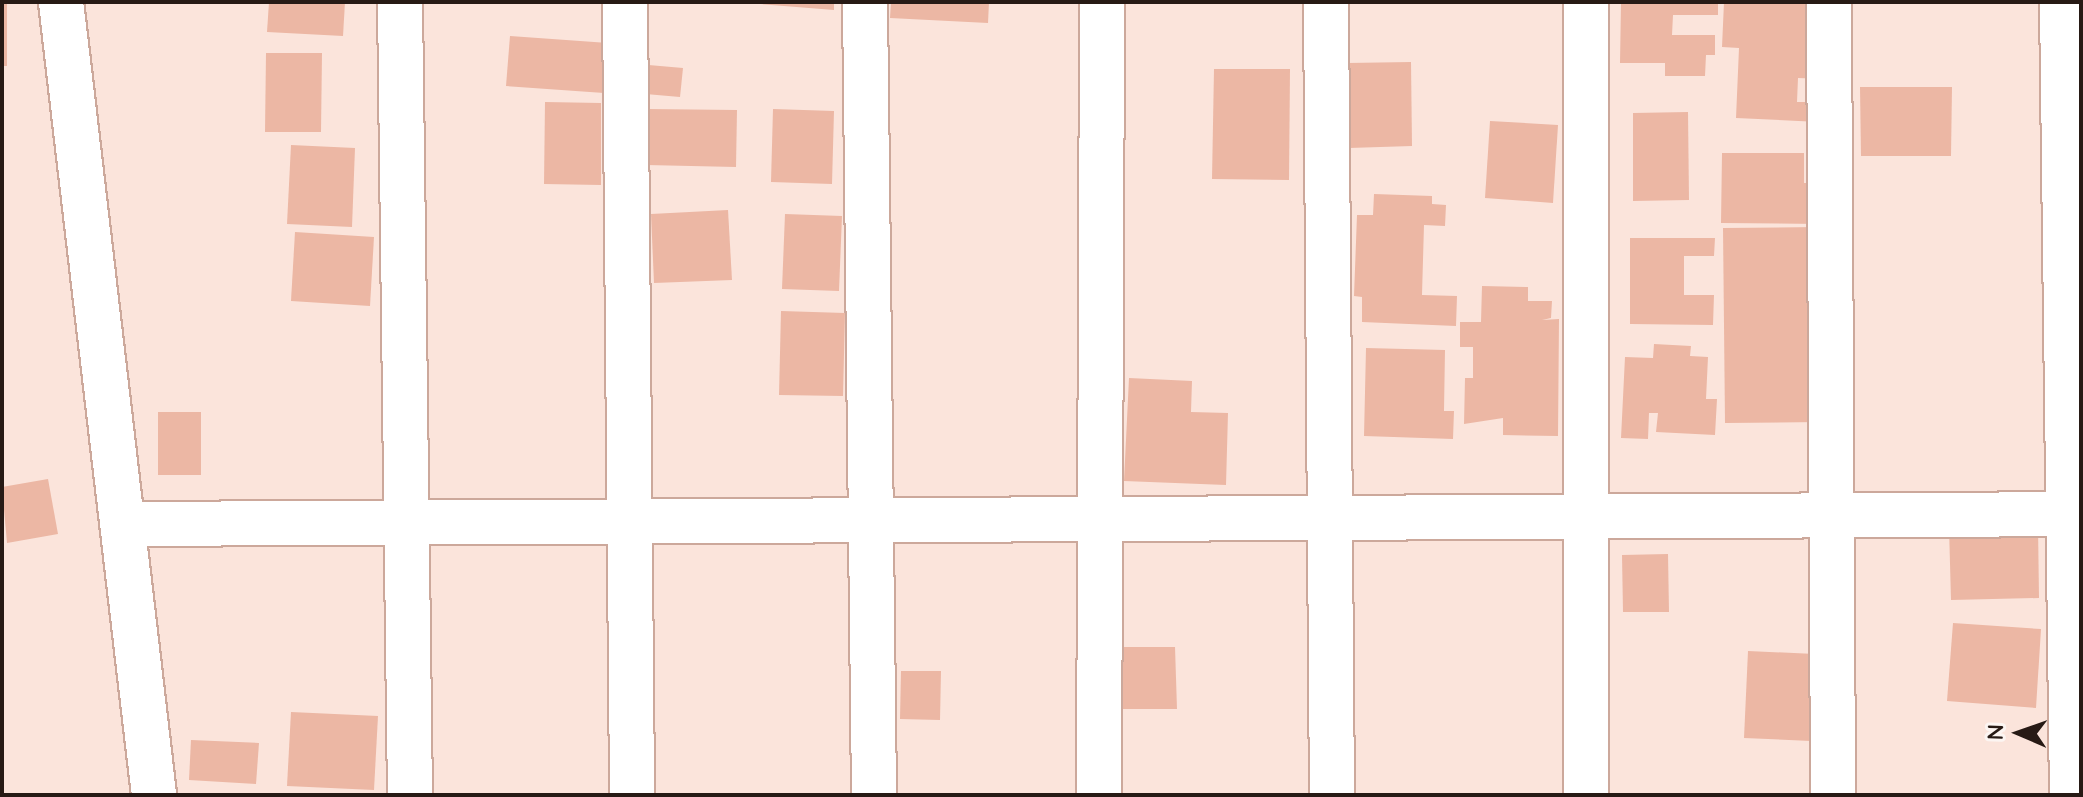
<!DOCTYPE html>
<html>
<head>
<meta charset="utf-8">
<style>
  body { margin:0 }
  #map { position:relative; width:2083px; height:797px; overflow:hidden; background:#fbe4db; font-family:Quicksand,sans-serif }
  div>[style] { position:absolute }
  .building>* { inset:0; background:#ecb7a4 }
  .roads { filter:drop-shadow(2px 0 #cca89b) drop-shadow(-2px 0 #cca89b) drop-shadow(0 2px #cca89b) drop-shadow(0 -2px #cca89b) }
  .street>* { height:44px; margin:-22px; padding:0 22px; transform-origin:22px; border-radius:22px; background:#fff }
  .secondary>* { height:44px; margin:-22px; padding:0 22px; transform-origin:22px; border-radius:22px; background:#fff }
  span { translate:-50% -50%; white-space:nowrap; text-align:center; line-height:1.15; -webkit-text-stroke:6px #fcf5f2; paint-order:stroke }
  .frame { position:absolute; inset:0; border:4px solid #271a15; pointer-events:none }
  .north { position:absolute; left:1979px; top:693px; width:80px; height:80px; -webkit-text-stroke:6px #fcf5f2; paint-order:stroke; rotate:272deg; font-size:22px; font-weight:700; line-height:32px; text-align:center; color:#271a15 }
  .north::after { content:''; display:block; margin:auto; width:28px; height:36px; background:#271a15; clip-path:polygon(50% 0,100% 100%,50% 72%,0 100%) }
</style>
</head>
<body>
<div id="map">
  <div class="building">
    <i style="clip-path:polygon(2px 2px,7px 2px,7px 66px,2px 66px)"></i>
    <i style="clip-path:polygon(269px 2px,345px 2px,343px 36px,267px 32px)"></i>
    <i style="clip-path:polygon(735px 2px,834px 2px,834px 10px)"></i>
    <i style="clip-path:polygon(891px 2px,989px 2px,988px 23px,890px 18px)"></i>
    <i style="clip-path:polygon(1621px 2px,1718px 2px,1718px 15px,1673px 15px,1672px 35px,1715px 35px,1715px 55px,1706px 55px,1705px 76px,1665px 76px,1665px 63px,1620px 63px)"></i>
    <i style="clip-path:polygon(1724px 2px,1815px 2px,1824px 79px,1798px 78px,1797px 102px,1819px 102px,1819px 122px,1736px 118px,1739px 48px,1722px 47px)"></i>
    <i style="clip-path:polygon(510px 36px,608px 43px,604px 93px,506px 86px)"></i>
    <i style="clip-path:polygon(266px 53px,322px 53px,321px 132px,265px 132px)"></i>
    <i style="clip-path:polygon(1411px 62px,1412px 146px,1349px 148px,1347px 63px)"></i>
    <i style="clip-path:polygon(637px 64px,683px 68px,680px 97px,634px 93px)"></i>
    <i style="clip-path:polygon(1214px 69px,1290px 69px,1289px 180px,1212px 179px)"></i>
    <i style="clip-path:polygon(1860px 87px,1952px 87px,1951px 156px,1861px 156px)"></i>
    <i style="clip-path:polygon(545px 102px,601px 103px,601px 185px,544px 184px)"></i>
    <i style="clip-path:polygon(647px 109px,737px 110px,736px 167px,646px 165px)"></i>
    <i style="clip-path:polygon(773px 109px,834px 111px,832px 184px,771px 182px)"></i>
    <i style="clip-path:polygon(1688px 112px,1689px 200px,1633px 201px,1633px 113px)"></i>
    <i style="clip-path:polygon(1490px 121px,1558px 125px,1553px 203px,1485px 198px)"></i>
    <i style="clip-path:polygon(291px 145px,355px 148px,352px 227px,287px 224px)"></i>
    <i style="clip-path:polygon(1722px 153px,1804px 153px,1804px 183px,1821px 183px,1820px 224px,1721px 223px)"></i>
    <i style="clip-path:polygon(1374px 194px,1432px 196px,1432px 204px,1446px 205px,1445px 226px,1424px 225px,1422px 295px,1457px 296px,1456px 326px,1362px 322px,1362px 297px,1354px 296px,1357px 215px,1373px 215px)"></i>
    <i style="clip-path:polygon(728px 210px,732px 280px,654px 283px,651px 214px)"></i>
    <i style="clip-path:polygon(785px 214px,842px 216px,839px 291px,782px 289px)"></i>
    <i style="clip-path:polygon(1818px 227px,1820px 422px,1725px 423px,1723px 228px)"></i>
    <i style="clip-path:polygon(295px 232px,374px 237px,370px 306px,291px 301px)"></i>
    <i style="clip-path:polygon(1630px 238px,1715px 238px,1714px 256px,1684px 256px,1684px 295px,1714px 295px,1713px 325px,1630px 324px)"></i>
    <i style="clip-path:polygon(1482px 286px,1528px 287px,1528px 301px,1552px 301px,1551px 318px,1542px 320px,1559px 319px,1558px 436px,1503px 435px,1503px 418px,1464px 424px,1465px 378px,1473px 378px,1473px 347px,1460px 347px,1460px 322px,1481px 322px)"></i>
    <i style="clip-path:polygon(781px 311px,845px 313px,843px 396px,779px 395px)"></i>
    <i style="clip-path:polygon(1654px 344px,1691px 346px,1690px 356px,1708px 357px,1706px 399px,1717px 399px,1715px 435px,1656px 432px,1658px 413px,1649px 413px,1648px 439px,1621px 438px,1625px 357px,1653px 358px)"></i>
    <i style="clip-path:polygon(1366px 348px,1445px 350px,1444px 411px,1454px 411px,1453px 439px,1364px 436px)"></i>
    <i style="clip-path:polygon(1129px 378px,1192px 381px,1191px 412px,1228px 413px,1226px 485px,1124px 481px)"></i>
    <i style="clip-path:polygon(158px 412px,201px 412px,201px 475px,158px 475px)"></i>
    <i style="clip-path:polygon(48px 479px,58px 534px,7px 543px,2px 487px)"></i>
    <i style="clip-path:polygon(2038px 526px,2039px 598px,1951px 600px,1949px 527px)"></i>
    <i style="clip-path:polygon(1668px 554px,1669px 612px,1623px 612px,1622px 555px)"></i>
    <i style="clip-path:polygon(1953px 623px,2041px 629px,2036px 708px,1947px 701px)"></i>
    <i style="clip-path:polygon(1123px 647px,1175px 647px,1177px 709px,1123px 709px)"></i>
    <i style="clip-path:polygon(1748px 651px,1815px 654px,1811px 741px,1744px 738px)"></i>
    <i style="clip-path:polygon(901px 671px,941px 671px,940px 720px,900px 719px)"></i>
    <i style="clip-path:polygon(291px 712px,378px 716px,374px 790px,287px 786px)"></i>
    <i style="clip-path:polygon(191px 740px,259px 743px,256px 784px,189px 780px)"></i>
  </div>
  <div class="roads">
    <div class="street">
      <i style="left:400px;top:2px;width:793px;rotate:89.28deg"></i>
      <i style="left:625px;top:2px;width:793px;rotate:89.49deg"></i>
      <i style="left:865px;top:2px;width:793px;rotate:89.35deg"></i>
      <i style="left:1326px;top:2px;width:793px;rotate:89.57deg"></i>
      <i style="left:1586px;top:2px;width:793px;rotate:90deg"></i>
      <i style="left:1829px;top:2px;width:793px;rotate:89.71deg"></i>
      <i style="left:2062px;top:2px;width:793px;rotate:89.28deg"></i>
      <i style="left:123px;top:524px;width:1958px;rotate:-0.29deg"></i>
      <i style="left:1099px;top:795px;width:793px;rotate:-89.78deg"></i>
    </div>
    <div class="secondary">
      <i style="left:61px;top:2px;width:798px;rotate:83.31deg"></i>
    </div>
  </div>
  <div class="frame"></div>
  <div class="north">N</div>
</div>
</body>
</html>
